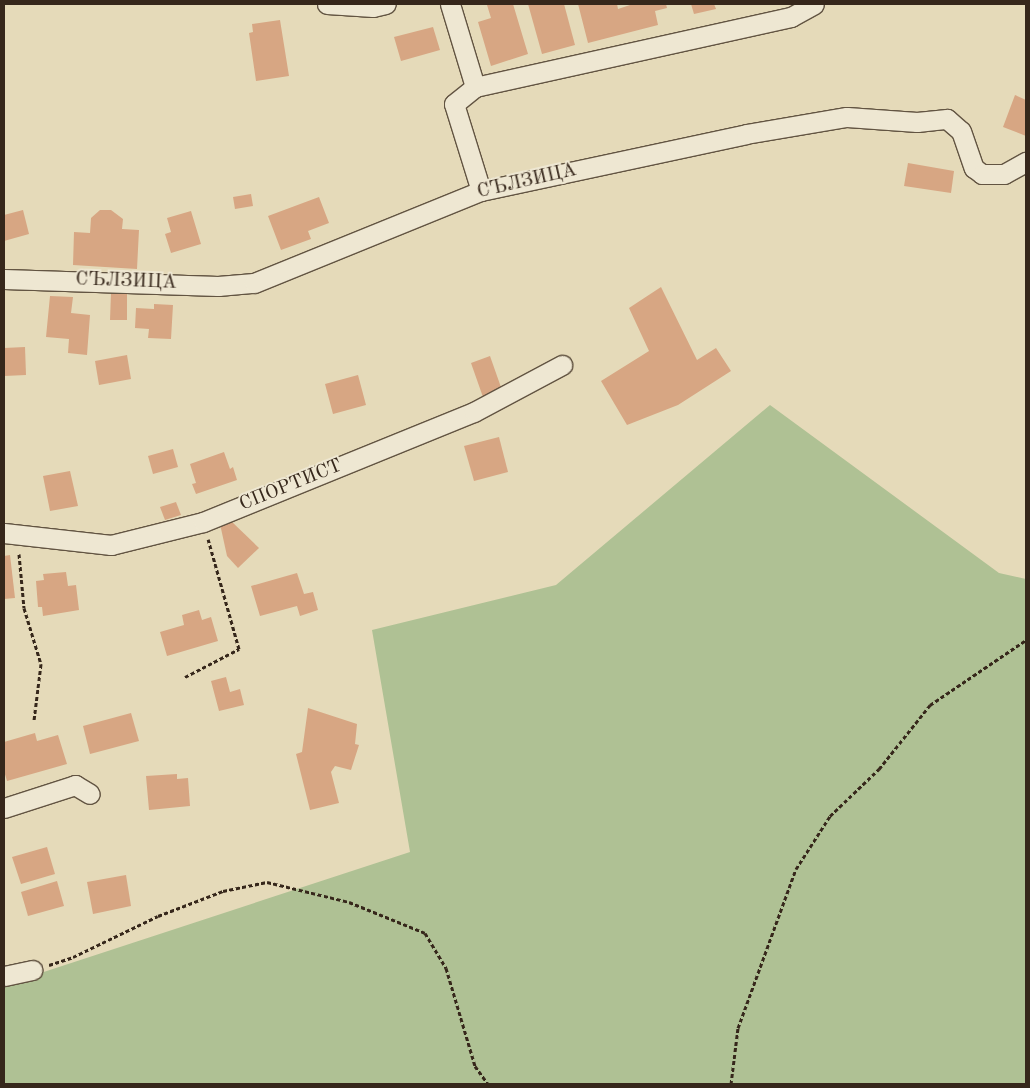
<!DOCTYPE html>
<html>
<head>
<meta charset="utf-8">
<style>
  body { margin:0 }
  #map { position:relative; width:1030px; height:1088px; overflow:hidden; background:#e5dab9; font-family:"Old Standard TT",serif }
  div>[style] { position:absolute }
  .green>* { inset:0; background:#afc194 }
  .building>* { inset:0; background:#d7a683 }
  .path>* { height:3px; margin-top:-1.5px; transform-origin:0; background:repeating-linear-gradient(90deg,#36271b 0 4px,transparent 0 6.5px) }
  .roads { filter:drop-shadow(1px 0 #625442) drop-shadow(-1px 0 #625442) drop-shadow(0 1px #625442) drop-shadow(0 -1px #625442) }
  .street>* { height:19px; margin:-9.5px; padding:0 9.5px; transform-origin:9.5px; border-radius:9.5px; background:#eee7d2 }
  span { translate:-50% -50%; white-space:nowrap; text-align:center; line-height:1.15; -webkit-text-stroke:4px #eee7d2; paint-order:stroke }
  .street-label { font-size:19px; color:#36271b }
  .frame { position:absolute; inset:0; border:5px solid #36271b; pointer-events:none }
</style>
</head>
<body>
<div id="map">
  <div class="green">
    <i style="clip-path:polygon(770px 405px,999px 573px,1026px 579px,1026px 1084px,4px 1084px,4px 985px,410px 852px,372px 630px,556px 585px)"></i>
  </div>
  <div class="building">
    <i style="clip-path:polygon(491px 4px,513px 4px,528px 54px,491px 66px,478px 22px,491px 18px,487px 5px)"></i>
    <i style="clip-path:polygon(528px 4px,564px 4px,575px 45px,542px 54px)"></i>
    <i style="clip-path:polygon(578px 4px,617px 4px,618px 9px,633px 4px,666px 4px,667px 8px,655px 11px,658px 25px,588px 43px)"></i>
    <i style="clip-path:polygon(691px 4px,714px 4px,716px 9px,694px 14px)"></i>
    <i style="clip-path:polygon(280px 20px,289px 76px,256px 81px,249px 33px,253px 32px,252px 24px)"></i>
    <i style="clip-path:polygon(433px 27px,440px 50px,401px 61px,394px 37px)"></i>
    <i style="clip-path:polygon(1015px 95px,1026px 100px,1026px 136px,1003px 127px)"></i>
    <i style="clip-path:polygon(908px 163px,954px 171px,951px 193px,904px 186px)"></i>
    <i style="clip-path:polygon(251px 194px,253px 206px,235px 209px,233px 197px)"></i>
    <i style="clip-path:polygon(319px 197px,329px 223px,308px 231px,311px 239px,281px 250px,268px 216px)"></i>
    <i style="clip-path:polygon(23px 210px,29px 234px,4px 241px,4px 215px)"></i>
    <i style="clip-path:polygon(100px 210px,111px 210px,123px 219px,122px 229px,139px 230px,137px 269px,73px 265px,74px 232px,90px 233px,91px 218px)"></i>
    <i style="clip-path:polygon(191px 211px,201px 244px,171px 253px,165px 234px,171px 232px,167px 218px)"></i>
    <i style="clip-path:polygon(661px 287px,697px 360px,716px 348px,731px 371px,678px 405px,627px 425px,601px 381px,649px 351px,629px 308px)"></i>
    <i style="clip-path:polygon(111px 293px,127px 294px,127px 320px,110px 320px)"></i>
    <i style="clip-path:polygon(50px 296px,73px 297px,71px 313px,90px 315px,87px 355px,68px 353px,69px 339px,46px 337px)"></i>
    <i style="clip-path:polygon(154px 304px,173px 305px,171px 339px,148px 338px,149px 329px,135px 328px,136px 308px,154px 309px)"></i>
    <i style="clip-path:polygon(25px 347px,26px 375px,4px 376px,4px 348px)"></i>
    <i style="clip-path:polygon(127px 355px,131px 379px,99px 385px,95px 361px)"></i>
    <i style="clip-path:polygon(490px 356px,503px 393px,484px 400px,471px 363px)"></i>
    <i style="clip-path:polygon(358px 375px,366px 405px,333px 414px,325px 384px)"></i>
    <i style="clip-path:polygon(499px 437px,508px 472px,474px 481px,464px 446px)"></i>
    <i style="clip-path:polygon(173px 449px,178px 467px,153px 474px,148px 456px)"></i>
    <i style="clip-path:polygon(224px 452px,230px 469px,233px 467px,237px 480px,196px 494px,192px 484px,196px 483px,190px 464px)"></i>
    <i style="clip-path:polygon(70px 471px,78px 506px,50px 511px,43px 476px)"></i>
    <i style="clip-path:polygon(176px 502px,181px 515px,165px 520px,160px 507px)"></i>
    <i style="clip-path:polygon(230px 520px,259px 548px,238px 568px,227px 556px,220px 524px)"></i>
    <i style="clip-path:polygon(10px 555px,15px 598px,4px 599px,4px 556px)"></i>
    <i style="clip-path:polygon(66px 572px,68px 586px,76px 585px,79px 610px,43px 616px,42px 607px,38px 607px,36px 581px,44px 580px,43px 574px)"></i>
    <i style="clip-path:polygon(297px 573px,304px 594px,313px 592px,318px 610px,300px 616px,297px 606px,260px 616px,251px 586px)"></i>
    <i style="clip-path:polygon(199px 610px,202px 620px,211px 617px,218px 641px,167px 656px,160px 632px,184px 625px,182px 615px)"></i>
    <i style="clip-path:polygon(226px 677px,230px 692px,240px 689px,244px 705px,219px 711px,211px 681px)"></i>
    <i style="clip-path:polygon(308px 708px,357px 724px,355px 744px,359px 745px,351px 770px,335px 766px,331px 772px,339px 803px,310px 810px,296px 754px,302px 752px)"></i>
    <i style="clip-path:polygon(131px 713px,139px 741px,90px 754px,83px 726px)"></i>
    <i style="clip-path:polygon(35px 733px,37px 741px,58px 735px,67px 764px,7px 781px,4px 771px,4px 742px)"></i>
    <i style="clip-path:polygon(177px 774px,177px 779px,188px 778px,190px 806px,149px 810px,146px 776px)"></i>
    <i style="clip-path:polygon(47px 847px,55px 874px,21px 884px,12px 857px)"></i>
    <i style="clip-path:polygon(126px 875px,131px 906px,93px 914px,87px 882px)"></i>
    <i style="clip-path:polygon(57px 881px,64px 906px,28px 916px,21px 892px)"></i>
  </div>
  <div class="path">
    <i style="left:19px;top:554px;width:54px;rotate:84.7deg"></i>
    <i style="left:24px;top:608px;width:59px;rotate:73.1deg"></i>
    <i style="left:41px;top:664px;width:56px;rotate:97.1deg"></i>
    <i style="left:185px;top:677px;width:61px;rotate:-27.4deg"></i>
    <i style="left:239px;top:649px;width:114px;rotate:-105.7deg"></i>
    <i style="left:49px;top:965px;width:25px;rotate:-18deg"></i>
    <i style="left:73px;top:957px;width:94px;rotate:-25.8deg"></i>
    <i style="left:158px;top:916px;width:70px;rotate:-21deg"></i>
    <i style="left:223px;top:891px;width:45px;rotate:-11.6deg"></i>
    <i style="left:267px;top:882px;width:84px;rotate:13.7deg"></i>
    <i style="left:349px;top:902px;width:82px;rotate:22.2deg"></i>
    <i style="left:425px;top:933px;width:41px;rotate:59deg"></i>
    <i style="left:446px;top:968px;width:102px;rotate:73.5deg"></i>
    <i style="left:475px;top:1066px;width:22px;rotate:54deg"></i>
    <i style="left:731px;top:1084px;width:56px;rotate:-82.9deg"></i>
    <i style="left:738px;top:1028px;width:169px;rotate:-70deg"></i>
    <i style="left:796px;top:869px;width:63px;rotate:-57.3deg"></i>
    <i style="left:830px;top:816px;width:68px;rotate:-43.8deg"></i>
    <i style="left:879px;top:769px;width:82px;rotate:-51.4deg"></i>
    <i style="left:930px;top:705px;width:116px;rotate:-34.1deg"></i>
  </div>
  <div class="roads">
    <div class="street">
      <i style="left:327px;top:4px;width:46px;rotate:3.7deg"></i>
      <i style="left:373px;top:7px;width:13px;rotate:-13deg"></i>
      <i style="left:450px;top:4px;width:87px;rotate:73.2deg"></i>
      <i style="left:481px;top:191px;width:91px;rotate:-107.2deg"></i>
      <i style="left:454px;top:104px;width:27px;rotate:-39deg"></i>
      <i style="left:475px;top:87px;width:324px;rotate:-12.5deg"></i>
      <i style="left:791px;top:17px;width:26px;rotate:-29deg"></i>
      <i style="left:4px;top:279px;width:214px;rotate:1.9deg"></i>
      <i style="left:218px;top:286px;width:36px;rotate:-5deg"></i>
      <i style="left:254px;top:283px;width:245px;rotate:-22.1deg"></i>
      <i style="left:481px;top:191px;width:271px;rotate:-12.1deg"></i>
      <i style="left:746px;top:134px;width:102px;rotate:-9.6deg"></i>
      <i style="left:847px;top:117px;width:70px;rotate:4.1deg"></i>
      <i style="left:917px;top:122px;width:30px;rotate:-6deg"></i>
      <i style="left:947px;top:119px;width:18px;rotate:41deg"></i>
      <i style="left:961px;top:131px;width:39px;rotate:71deg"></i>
      <i style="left:974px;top:168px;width:10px;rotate:37deg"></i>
      <i style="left:982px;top:174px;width:22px"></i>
      <i style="left:1004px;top:174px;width:25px;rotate:-29deg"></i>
      <i style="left:4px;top:533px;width:108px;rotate:6.4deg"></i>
      <i style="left:111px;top:545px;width:95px;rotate:-14deg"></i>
      <i style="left:203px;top:522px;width:292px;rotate:-22.1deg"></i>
      <i style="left:474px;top:412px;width:100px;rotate:-28.1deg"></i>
      <i style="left:4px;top:808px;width:75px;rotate:-17.9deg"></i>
      <i style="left:75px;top:785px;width:17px;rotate:31deg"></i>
      <i style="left:4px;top:976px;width:29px;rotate:-12deg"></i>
    </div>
  </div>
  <div class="street-label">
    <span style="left:527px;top:182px;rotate:-13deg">СЪЛЗИЦА</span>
    <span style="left:126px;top:282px;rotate:2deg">СЪЛЗИЦА</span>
    <span style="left:291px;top:486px;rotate:-22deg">СПОРТИСТ</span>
  </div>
  <div class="frame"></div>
</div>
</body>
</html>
